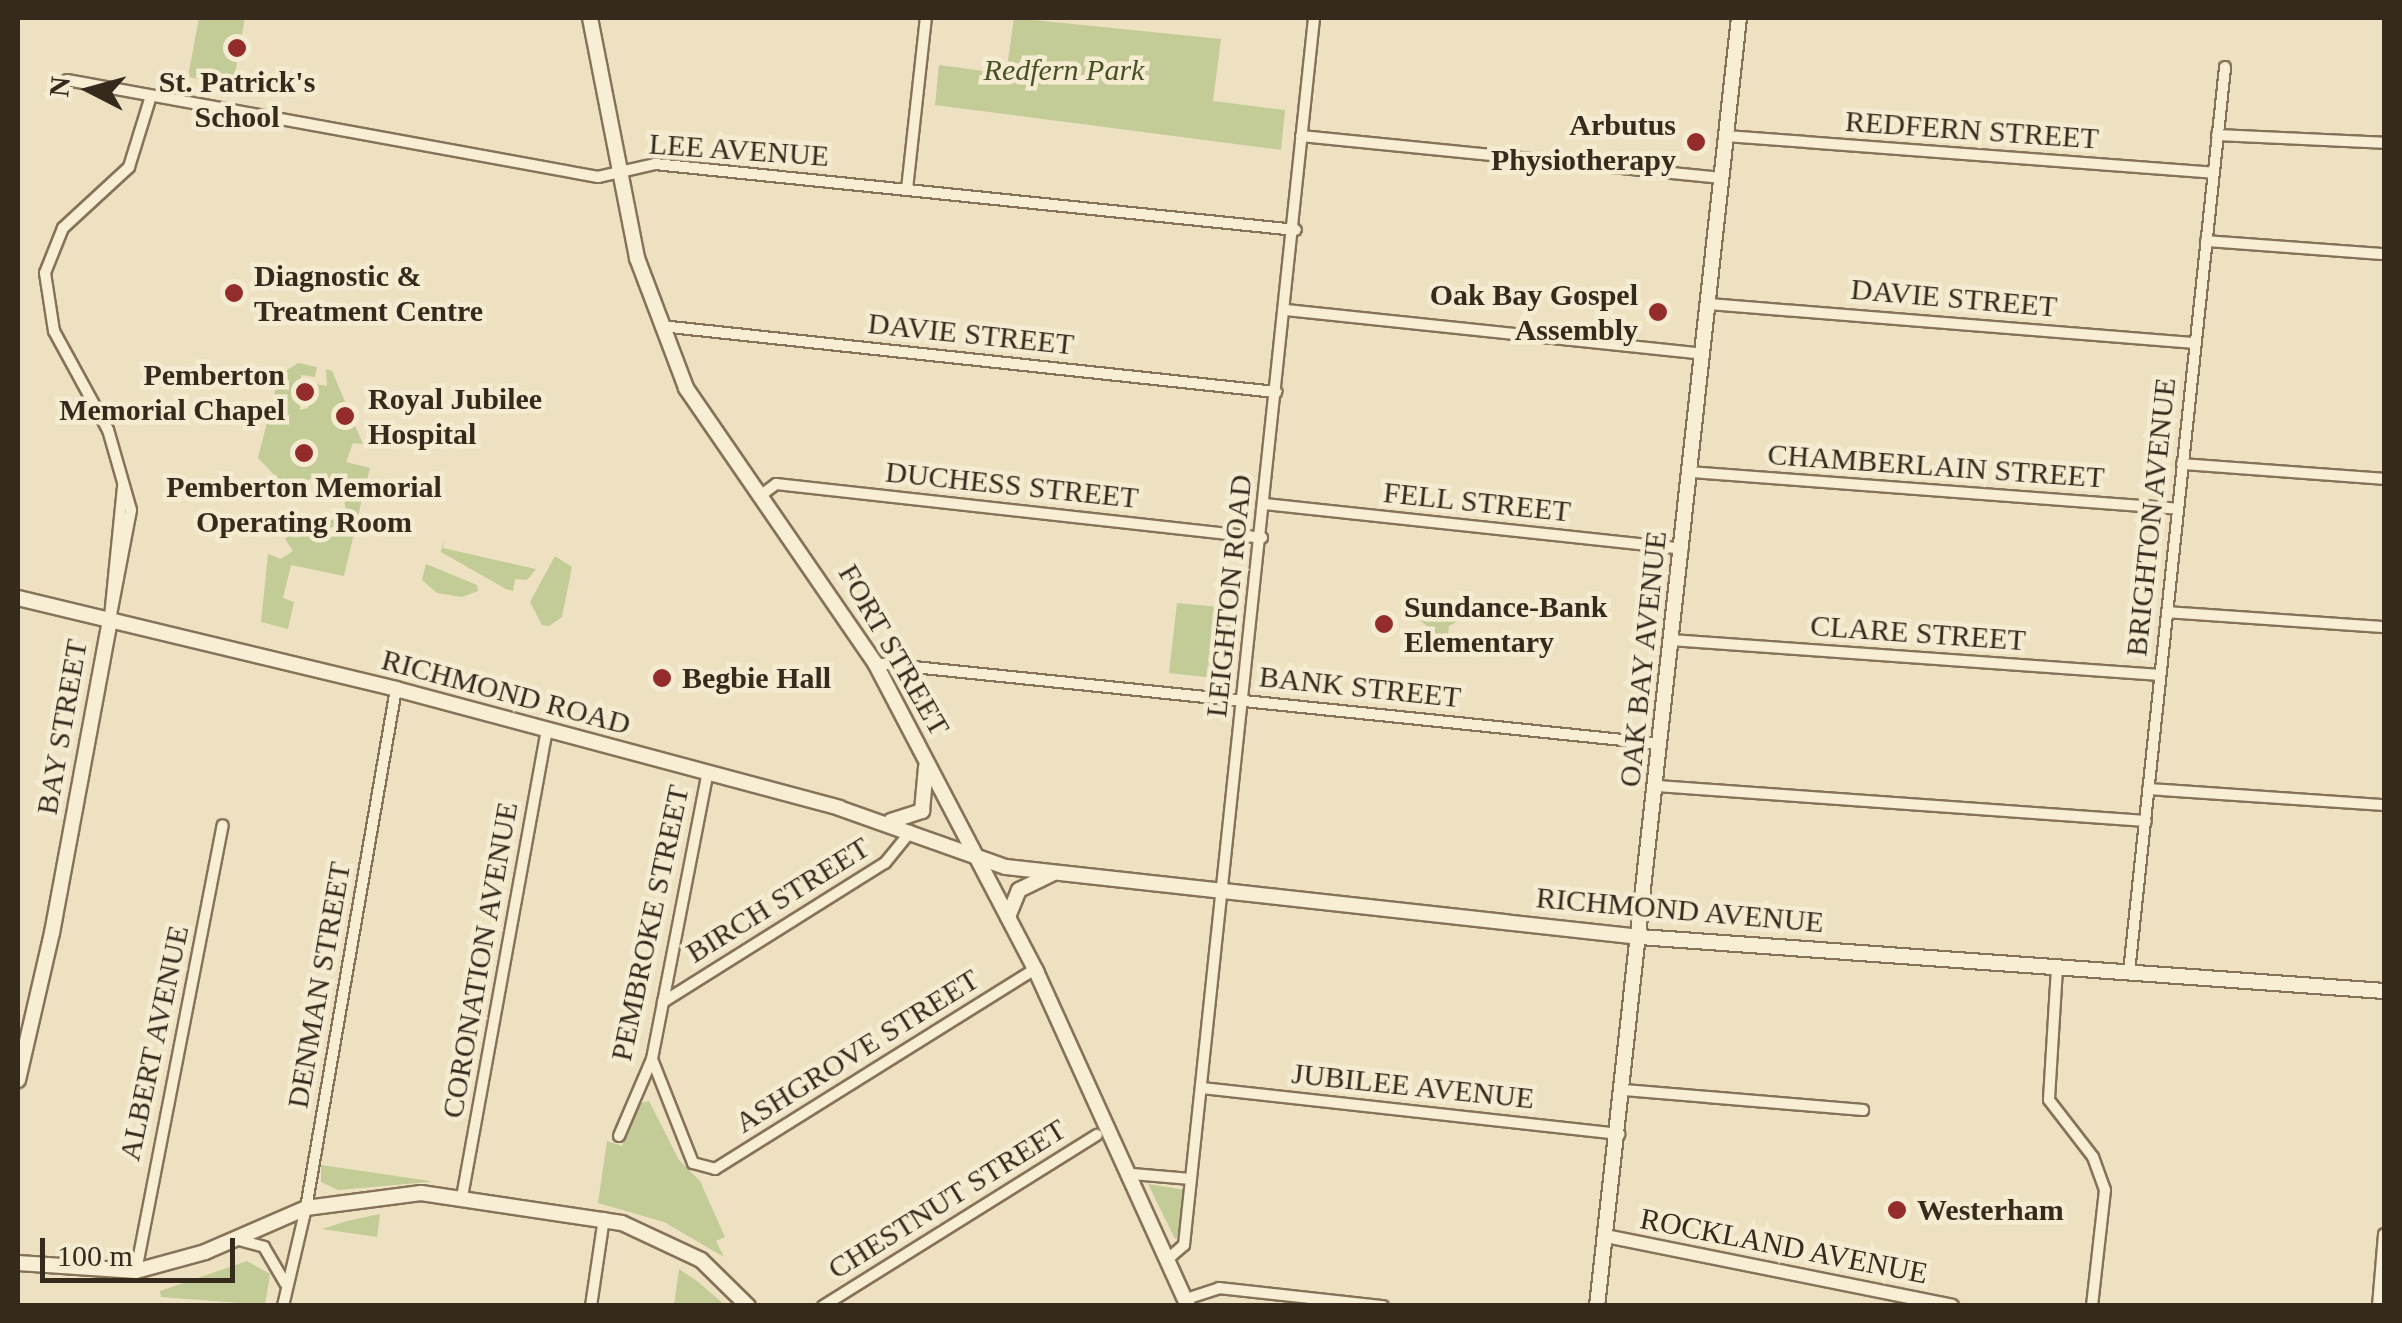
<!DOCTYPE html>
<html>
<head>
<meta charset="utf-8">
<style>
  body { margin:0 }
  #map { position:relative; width:2402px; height:1323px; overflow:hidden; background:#ede1c1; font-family:"Times New Roman",serif }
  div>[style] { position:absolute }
  .green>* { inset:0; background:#c3cb96 }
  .roads { filter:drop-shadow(2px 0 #867259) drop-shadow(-2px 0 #867259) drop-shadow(0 2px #867259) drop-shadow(0 -2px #867259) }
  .minor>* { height:10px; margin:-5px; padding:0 5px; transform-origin:5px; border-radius:5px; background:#f8eed4 }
  .tertiary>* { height:12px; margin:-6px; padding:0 6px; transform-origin:6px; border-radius:6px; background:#f8eed4 }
  .secondary>* { height:14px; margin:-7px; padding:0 7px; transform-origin:7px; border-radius:7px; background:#f8eed4 }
  .dots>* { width:28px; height:28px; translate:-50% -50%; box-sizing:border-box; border:5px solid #f4ebd1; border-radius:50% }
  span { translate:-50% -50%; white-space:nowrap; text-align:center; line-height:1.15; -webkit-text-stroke:9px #f4ebd1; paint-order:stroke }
  .park-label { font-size:30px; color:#465224; font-style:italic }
  .poi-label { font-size:30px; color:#362a1d; font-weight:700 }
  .right { translate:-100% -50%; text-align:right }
  .left { translate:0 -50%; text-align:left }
  .street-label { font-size:30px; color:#362a1d }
  .frame { position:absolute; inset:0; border:20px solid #362a1d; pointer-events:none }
  .north { position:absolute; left:40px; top:40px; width:100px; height:100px; -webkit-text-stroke:8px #f4ebd1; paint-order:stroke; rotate:276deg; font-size:28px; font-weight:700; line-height:40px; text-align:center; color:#362a1d }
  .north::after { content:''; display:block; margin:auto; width:35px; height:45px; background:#362a1d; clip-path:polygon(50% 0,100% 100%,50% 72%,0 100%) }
  .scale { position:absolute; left:40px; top:1238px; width:195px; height:45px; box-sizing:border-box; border:5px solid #362a1d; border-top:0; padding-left:12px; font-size:30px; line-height:35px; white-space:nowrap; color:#362a1d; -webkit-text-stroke:8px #f4ebd1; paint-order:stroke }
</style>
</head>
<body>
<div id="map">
  <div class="green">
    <i style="clip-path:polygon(199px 18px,245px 18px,233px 85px,188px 77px)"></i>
    <i style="clip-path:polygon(1014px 18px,1221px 39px,1213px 101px,1285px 110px,1281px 150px,935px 105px,939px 65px,1006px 74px)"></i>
    <i style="clip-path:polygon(298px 363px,317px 367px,315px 377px,301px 375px,300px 410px,308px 408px,314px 384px,327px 386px,326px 369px,332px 371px,363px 444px,353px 443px,346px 462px,370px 468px,365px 488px,330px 481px,326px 473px,287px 488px,258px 458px,279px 375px)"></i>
    <i style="clip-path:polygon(342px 490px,363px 495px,344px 576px,291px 565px,283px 598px,294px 602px,288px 629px,261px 622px,268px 554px,281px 559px,293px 551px,285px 539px,294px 532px,347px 515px)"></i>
    <i style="clip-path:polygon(444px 539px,443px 548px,536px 569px,527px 580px,515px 579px,513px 591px,506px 589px,441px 552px)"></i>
    <i style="clip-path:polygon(555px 556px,572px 567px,562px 617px,549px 626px,542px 625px,530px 602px)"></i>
    <i style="clip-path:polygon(426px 564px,477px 585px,478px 591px,462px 597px,437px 593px,422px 580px)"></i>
    <i style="clip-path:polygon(1177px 603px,1239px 609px,1232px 680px,1169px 673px)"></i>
    <i style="clip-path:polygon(1433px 608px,1467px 616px,1449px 626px,1447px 643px,1421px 621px)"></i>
    <i style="clip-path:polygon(649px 1101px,679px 1160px,700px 1181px,725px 1237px,716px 1241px,724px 1257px,664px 1222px,598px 1203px,607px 1141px,622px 1146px,641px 1103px)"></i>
    <i style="clip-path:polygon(321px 1165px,430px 1181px,430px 1182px,338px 1190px,321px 1182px)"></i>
    <i style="clip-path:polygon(1148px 1184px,1186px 1190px,1181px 1233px,1175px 1239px)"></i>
    <i style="clip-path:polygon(380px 1214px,377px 1237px,322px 1229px,347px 1221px)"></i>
    <i style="clip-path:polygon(247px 1261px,270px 1274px,265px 1305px,161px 1297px,160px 1291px)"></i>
    <i style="clip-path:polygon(679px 1269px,697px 1281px,725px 1305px,674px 1305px)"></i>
  </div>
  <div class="roads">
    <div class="minor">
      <i style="left:67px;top:80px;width:540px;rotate:10.35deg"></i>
      <i style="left:598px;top:177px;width:58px;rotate:-12.8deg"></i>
      <i style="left:655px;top:164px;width:644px;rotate:5.88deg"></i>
      <i style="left:2217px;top:135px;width:167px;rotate:2.7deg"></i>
      <i style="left:1301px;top:136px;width:423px;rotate:5.7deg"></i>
      <i style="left:1726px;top:136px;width:489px;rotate:4.3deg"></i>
      <i style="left:907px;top:189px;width:172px;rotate:-83.7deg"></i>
      <i style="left:2206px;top:241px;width:178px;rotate:4.2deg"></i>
      <i style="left:1709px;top:304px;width:488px;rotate:4.6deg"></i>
      <i style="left:1286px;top:310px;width:419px;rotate:6deg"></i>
      <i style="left:661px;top:326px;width:619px;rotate:6.13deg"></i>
      <i style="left:2182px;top:464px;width:203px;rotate:4.2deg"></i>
      <i style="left:1690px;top:472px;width:488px;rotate:4.3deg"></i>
      <i style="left:760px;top:496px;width:20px;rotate:-37deg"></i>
      <i style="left:776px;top:484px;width:489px;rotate:6.3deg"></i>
      <i style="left:1265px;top:504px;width:420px;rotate:6.1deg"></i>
      <i style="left:2167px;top:612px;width:218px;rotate:4deg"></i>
      <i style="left:110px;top:617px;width:132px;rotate:-84.3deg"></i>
      <i style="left:110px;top:620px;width:112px;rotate:-79.2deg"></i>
      <i style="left:131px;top:510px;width:83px;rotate:-106deg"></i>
      <i style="left:108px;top:430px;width:113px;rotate:-118.6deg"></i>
      <i style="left:54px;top:331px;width:59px;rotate:-98.8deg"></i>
      <i style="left:45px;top:273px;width:48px;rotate:-68.2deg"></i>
      <i style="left:63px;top:228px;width:90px;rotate:-42.7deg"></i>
      <i style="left:129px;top:167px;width:74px;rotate:-72.8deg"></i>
      <i style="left:1672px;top:640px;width:488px;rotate:4.1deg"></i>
      <i style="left:875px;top:663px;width:790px;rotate:5.88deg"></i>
      <i style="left:1657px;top:786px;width:490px;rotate:4.1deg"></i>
      <i style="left:2148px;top:789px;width:237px;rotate:3.9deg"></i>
      <i style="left:2057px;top:968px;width:132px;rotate:93.5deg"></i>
      <i style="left:2049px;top:1100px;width:72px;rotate:52.3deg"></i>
      <i style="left:2093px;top:1157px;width:35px;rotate:70deg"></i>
      <i style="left:2105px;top:1190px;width:117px;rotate:96.4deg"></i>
      <i style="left:2129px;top:972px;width:910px;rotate:-83.94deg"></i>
      <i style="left:663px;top:1002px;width:262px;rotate:-32.1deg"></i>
      <i style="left:885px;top:863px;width:41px;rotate:-50.9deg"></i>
      <i style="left:652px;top:1059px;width:112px;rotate:68.5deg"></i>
      <i style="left:693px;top:1163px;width:23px;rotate:15deg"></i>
      <i style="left:715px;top:1169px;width:377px;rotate:-32deg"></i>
      <i style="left:1202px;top:1088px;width:420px;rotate:6.3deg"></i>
      <i style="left:1624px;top:1090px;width:240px;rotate:4.8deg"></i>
      <i style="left:619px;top:1136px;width:84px;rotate:-66.8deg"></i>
      <i style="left:652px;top:1059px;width:288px;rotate:-79deg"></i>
      <i style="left:1132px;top:1174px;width:59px;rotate:4.8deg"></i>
      <i style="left:462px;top:1197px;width:474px;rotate:-79.7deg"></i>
      <i style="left:235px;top:1239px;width:30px;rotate:15deg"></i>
      <i style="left:264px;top:1247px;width:42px;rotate:59.7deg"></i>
      <i style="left:1169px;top:1258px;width:20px;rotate:-41deg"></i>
      <i style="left:1184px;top:1245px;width:1234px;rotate:-83.95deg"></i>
      <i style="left:136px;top:1271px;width:454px;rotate:-79deg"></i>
      <i style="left:1186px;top:1299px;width:35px;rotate:-18deg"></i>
      <i style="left:1219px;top:1288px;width:165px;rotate:6.3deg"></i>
      <i style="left:283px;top:1306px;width:101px;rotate:-76.8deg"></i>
      <i style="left:306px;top:1208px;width:527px;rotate:-80.16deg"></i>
      <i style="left:591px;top:1306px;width:89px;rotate:-81.6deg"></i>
      <i style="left:823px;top:1306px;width:323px;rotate:-32deg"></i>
      <i style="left:2378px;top:1306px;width:72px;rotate:-85.2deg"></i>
    </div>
    <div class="tertiary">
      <i style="left:1606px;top:1236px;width:353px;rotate:11.4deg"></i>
    </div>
    <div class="secondary">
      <i style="left:590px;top:18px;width:245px;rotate:78.9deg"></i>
      <i style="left:637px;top:258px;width:139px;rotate:69.3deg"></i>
      <i style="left:686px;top:388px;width:334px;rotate:55.5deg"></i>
      <i style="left:875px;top:663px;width:348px;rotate:62.4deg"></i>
      <i style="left:1036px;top:971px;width:368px;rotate:65.6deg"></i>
      <i style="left:18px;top:598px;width:389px;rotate:13.5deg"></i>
      <i style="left:396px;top:689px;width:459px;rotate:15deg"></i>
      <i style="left:839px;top:808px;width:177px;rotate:19.5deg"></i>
      <i style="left:1006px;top:867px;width:638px;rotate:6.3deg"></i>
      <i style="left:1640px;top:937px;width:746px;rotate:4.15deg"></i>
      <i style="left:891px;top:821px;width:33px;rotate:-18deg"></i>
      <i style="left:922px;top:811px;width:44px;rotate:-84.8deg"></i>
      <i style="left:1008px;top:917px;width:29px;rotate:-68deg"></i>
      <i style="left:1019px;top:890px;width:37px;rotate:-26deg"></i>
      <i style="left:18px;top:1080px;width:151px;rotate:-77deg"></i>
      <i style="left:52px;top:933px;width:318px;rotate:-79.5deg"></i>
      <i style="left:18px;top:1263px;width:118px;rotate:3.9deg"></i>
      <i style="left:136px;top:1271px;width:72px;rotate:-15.4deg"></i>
      <i style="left:205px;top:1252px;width:110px;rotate:-23.5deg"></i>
      <i style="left:306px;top:1208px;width:116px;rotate:-7.4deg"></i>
      <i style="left:421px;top:1193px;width:203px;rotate:8.5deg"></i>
      <i style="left:622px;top:1223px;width:87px;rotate:25.1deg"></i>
      <i style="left:701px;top:1260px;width:66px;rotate:44.4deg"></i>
      <i style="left:1597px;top:1306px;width:1296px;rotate:-83.71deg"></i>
    </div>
  </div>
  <div class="dots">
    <i style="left:237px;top:48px;background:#942c2b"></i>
    <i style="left:1696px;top:142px;background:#942c2b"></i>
    <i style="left:234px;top:293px;background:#942c2b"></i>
    <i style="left:1658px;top:312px;background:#942c2b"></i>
    <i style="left:305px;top:392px;background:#942c2b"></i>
    <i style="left:345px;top:416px;background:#942c2b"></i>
    <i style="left:304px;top:453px;background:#942c2b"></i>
    <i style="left:1384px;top:624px;background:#942c2b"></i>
    <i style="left:662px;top:678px;background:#942c2b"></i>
    <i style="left:1897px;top:1210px;background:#942c2b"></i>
  </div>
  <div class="park-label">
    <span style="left:1064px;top:70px">Redfern Park</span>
  </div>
  <div class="poi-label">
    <span style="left:237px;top:99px">St. Patrick's<br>School</span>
    <span class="right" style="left:1676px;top:142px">Arbutus<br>Physiotherapy</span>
    <span class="left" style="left:254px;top:293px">Diagnostic &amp;<br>Treatment Centre</span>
    <span class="right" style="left:1638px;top:312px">Oak Bay Gospel<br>Assembly</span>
    <span class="right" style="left:285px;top:392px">Pemberton<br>Memorial Chapel</span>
    <span class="left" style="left:368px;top:416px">Royal Jubilee<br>Hospital</span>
    <span style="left:304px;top:504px">Pemberton Memorial<br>Operating Room</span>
    <span class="left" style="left:1404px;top:624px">Sundance-Bank<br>Elementary</span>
    <span class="left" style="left:682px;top:678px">Begbie Hall</span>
    <span class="left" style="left:1917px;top:1210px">Westerham</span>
  </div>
  <div class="street-label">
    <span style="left:1972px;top:130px;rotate:4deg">REDFERN STREET</span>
    <span style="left:739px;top:150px;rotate:4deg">LEE AVENUE</span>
    <span style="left:1954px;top:298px;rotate:5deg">DAVIE STREET</span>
    <span style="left:971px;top:334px;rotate:6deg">DAVIE STREET</span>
    <span style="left:1936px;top:466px;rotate:4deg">CHAMBERLAIN STREET</span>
    <span style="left:1012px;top:485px;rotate:6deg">DUCHESS STREET</span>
    <span style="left:1477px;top:502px;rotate:6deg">FELL STREET</span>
    <span style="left:2151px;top:517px;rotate:-84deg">BRIGHTON AVENUE</span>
    <span style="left:1229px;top:596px;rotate:-84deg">LEIGHTON ROAD</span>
    <span style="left:1918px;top:633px;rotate:4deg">CLARE STREET</span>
    <span style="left:894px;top:650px;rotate:60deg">FORT STREET</span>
    <span style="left:1643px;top:659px;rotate:-84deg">OAK BAY AVENUE</span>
    <span style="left:1360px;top:687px;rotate:6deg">BANK STREET</span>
    <span style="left:506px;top:692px;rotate:15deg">RICHMOND ROAD</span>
    <span style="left:62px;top:727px;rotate:-80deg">BAY STREET</span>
    <span style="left:778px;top:900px;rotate:-32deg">BIRCH STREET</span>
    <span style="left:1680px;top:910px;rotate:5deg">RICHMOND AVENUE</span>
    <span style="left:650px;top:923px;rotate:-78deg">PEMBROKE STREET</span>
    <span style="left:480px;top:960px;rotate:-80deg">CORONATION AVENUE</span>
    <span style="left:319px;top:985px;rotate:-80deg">DENMAN STREET</span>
    <span style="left:154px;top:1043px;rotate:-78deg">ALBERT AVENUE</span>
    <span style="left:857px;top:1051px;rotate:-32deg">ASHGROVE STREET</span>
    <span style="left:1413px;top:1086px;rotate:6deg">JUBILEE AVENUE</span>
    <span style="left:947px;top:1199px;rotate:-32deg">CHESTNUT STREET</span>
    <span style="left:1784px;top:1246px;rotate:11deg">ROCKLAND AVENUE</span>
  </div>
  <div class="frame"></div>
  <div class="north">N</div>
  <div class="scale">100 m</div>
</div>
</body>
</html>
